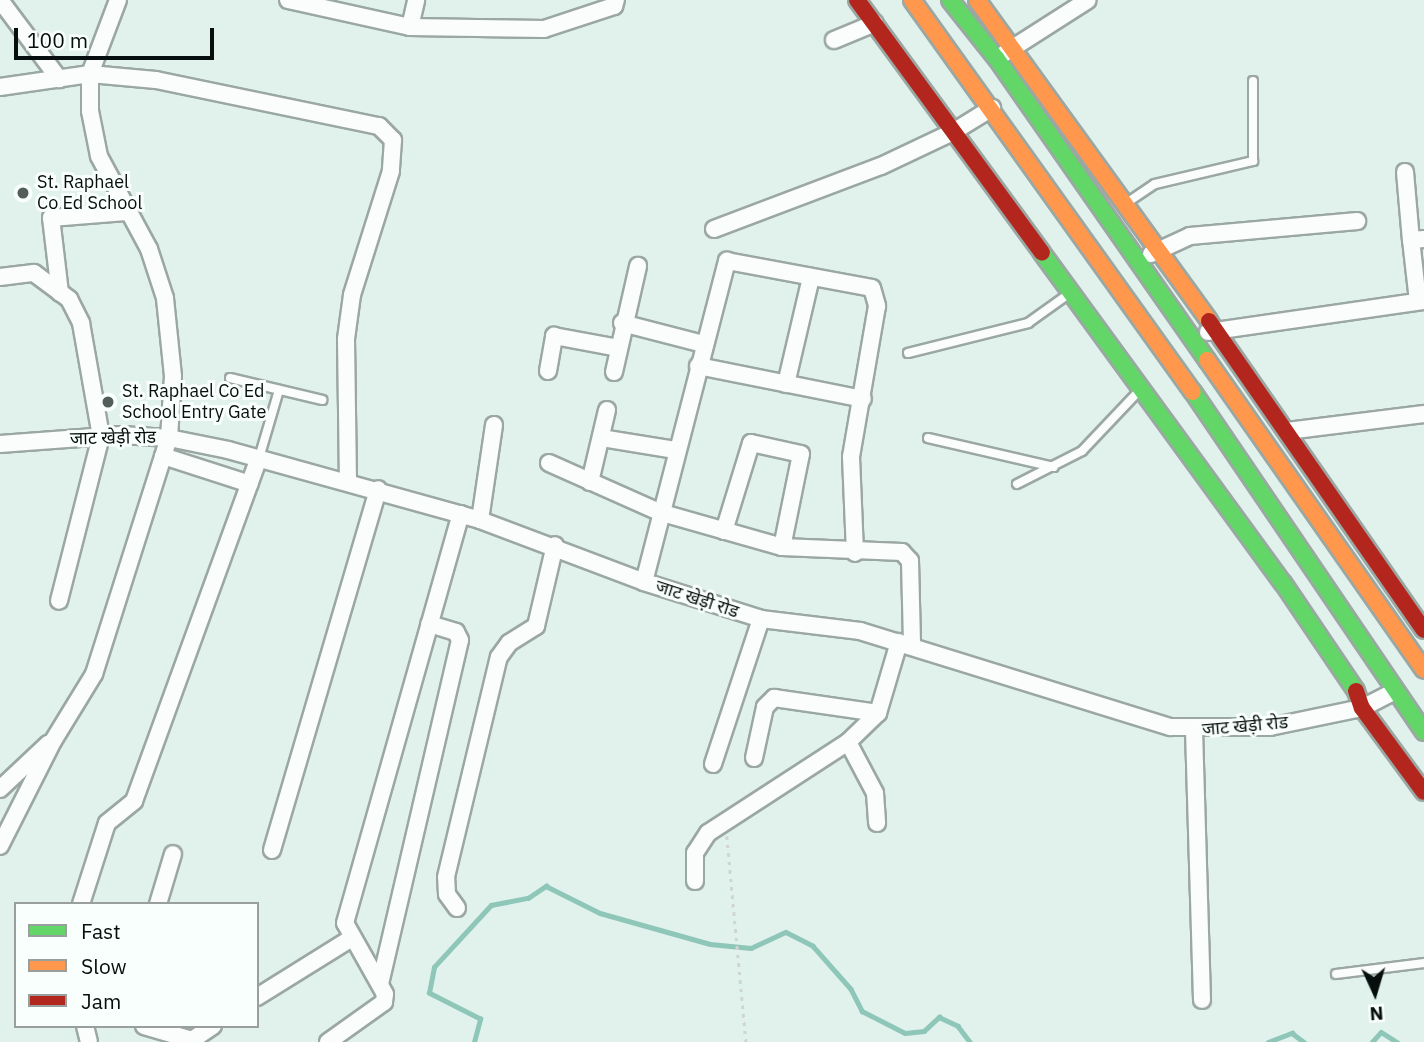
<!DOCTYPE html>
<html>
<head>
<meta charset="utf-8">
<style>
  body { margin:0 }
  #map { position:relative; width:1424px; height:1042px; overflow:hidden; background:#e1f1ec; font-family:"IBM Plex Sans","Noto Sans Devanagari",sans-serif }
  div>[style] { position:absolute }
  .stream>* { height:4.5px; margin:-2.25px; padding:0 2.25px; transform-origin:2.25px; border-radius:2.25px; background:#8ec6b8 }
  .path>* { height:2.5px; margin-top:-1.25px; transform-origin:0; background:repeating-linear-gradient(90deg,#d0d5d3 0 3.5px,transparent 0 8.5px) }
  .roads { filter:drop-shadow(2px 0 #9ba7a3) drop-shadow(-2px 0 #9ba7a3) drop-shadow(0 2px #9ba7a3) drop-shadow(0 -2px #9ba7a3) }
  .lane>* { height:8px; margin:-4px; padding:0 4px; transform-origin:4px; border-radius:4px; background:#fafdfc }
  .street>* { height:16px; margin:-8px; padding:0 8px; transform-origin:8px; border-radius:8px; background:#fafdfc }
  .fast>* { height:16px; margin:-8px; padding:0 8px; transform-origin:8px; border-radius:8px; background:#63d668 }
  .slow>* { height:16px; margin:-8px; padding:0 8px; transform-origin:8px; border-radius:8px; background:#ff974d }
  .jam>* { height:16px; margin:-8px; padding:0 8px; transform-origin:8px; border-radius:8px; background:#b3261e }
  .dots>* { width:19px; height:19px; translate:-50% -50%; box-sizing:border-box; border:4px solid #f9fffd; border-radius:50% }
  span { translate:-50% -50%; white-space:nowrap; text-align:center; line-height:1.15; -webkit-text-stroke:6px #f9fffd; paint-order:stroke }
  .poi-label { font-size:18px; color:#060f0d }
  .left { translate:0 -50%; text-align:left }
  .street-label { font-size:18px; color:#060f0d }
  .legend { position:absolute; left:14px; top:902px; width:245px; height:126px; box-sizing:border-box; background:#f9fffd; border:2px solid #989f9d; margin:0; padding:9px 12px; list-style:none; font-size:21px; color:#060f0d }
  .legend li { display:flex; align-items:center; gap:14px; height:35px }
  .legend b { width:35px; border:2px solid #989f9d }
  .north { position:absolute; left:1340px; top:958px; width:70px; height:70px; -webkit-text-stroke:5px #f9fffd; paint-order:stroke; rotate:176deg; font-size:19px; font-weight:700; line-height:28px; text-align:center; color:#060f0d }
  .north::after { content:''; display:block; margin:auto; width:24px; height:32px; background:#060f0d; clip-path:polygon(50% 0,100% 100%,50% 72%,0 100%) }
  .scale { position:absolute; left:14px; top:28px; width:200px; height:32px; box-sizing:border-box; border:4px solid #060f0d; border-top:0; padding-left:9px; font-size:21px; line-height:24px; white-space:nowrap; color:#060f0d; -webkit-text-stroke:5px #f9fffd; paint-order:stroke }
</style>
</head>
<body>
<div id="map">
  <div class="stream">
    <i style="left:474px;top:1042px;width:24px;rotate:-75deg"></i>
    <i style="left:480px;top:1019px;width:57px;rotate:-153deg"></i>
    <i style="left:429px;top:993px;width:26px;rotate:-79deg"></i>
    <i style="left:434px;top:967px;width:84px;rotate:-47.4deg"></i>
    <i style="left:491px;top:905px;width:38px;rotate:-11deg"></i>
    <i style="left:528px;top:898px;width:22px;rotate:-34deg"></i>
    <i style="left:546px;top:886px;width:60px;rotate:26.6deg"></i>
    <i style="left:600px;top:913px;width:114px;rotate:15.7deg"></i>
    <i style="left:710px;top:944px;width:41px;rotate:5.6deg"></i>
    <i style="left:751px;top:948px;width:38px;rotate:-25deg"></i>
    <i style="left:786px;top:932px;width:30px;rotate:27deg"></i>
    <i style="left:813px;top:946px;width:57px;rotate:48.5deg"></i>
    <i style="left:851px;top:989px;width:25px;rotate:63deg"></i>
    <i style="left:862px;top:1011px;width:48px;rotate:27.1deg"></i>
    <i style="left:905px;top:1033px;width:19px;rotate:-6deg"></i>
    <i style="left:924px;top:1031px;width:21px;rotate:-43deg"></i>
    <i style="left:939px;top:1017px;width:21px;rotate:25deg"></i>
    <i style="left:958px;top:1026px;width:20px;rotate:53deg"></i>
    <i style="left:1268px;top:1042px;width:26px;rotate:-21deg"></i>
    <i style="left:1292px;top:1033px;width:15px;rotate:37deg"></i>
    <i style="left:1372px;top:1042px;width:13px;rotate:-48deg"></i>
    <i style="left:1381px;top:1032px;width:19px;rotate:32deg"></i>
  </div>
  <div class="path">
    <i style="left:727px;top:836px;width:207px;rotate:84.7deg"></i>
  </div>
  <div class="roads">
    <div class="lane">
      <i style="left:1128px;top:202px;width:32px;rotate:-34deg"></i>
      <i style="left:1155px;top:184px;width:101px;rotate:-13.2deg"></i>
      <i style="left:1253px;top:161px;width:80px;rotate:-90deg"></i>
      <i style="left:908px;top:353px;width:124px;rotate:-14deg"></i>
      <i style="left:1028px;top:323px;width:52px;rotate:-35.5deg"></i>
      <i style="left:230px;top:378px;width:95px;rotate:13.4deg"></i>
      <i style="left:928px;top:438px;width:129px;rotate:13deg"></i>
      <i style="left:259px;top:458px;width:71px;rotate:-73.6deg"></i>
      <i style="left:1017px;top:484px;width:73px;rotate:-26.9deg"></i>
      <i style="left:1082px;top:451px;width:83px;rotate:-46.5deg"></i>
      <i style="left:1336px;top:974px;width:89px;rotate:-7.1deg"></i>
    </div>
    <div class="street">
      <i style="left:0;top:0;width:99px;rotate:53.2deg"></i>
      <i style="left:288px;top:0;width:125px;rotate:12.5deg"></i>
      <i style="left:410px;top:27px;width:28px;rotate:-77deg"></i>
      <i style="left:410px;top:27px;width:134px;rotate:0.9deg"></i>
      <i style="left:544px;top:29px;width:74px;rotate:-18.2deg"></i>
      <i style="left:614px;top:6px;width:6px;rotate:-72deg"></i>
      <i style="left:834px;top:40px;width:44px;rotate:-22.5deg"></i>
      <i style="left:1005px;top:53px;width:98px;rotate:-32.6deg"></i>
      <i style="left:0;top:87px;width:91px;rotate:-8.2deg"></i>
      <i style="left:90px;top:74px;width:66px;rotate:5.2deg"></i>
      <i style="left:156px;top:80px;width:228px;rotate:11.7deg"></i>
      <i style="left:379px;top:126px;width:20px;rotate:45deg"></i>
      <i style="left:393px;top:140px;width:31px;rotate:94deg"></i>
      <i style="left:391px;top:171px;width:130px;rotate:107.5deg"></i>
      <i style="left:352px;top:295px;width:44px;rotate:97.8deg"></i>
      <i style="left:346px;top:339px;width:142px;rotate:89.2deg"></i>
      <i style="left:1405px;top:172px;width:68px;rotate:85deg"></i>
      <i style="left:714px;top:229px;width:178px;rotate:-20.7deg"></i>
      <i style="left:881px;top:166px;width:80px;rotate:-25.3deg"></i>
      <i style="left:953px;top:132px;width:46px;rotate:-31.6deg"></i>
      <i style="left:1151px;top:254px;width:43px;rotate:-24.8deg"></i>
      <i style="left:1190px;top:236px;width:168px;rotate:-5.1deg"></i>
      <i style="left:0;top:277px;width:34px;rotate:-7deg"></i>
      <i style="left:34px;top:273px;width:44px;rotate:36.6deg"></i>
      <i style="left:69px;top:299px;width:27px;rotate:63deg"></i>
      <i style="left:81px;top:323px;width:115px;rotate:80deg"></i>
      <i style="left:101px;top:436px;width:170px;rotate:104.3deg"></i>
      <i style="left:60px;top:293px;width:76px;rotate:-96.8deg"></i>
      <i style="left:51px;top:218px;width:75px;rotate:-4.6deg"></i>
      <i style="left:1418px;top:301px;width:61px;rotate:-96.5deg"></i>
      <i style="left:1411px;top:240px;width:13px;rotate:-4deg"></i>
      <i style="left:622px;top:323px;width:84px;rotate:14.5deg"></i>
      <i style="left:1208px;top:332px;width:218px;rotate:-8.2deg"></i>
      <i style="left:698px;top:366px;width:168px;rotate:11.3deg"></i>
      <i style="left:548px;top:371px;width:36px;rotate:-80deg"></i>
      <i style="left:554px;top:336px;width:65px;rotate:10.6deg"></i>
      <i style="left:614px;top:372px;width:109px;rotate:-77.2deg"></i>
      <i style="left:786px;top:384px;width:110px;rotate:-76.8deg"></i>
      <i style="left:1287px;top:431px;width:138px;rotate:-7.1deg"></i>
      <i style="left:601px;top:438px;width:75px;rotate:9.2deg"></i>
      <i style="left:0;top:444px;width:121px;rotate:-4.3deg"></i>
      <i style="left:121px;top:435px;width:48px;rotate:3.6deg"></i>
      <i style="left:169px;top:438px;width:60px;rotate:11.5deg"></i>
      <i style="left:228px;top:450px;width:262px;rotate:15.5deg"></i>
      <i style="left:480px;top:520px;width:175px;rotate:20.7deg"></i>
      <i style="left:644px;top:582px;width:123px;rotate:17.5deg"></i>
      <i style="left:761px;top:619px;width:100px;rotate:6.9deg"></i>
      <i style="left:860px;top:631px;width:325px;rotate:17.2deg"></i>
      <i style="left:1171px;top:727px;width:99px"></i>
      <i style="left:1270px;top:727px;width:94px;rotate:-11.7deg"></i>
      <i style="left:1362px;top:708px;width:37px;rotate:-27deg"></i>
      <i style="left:163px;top:456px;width:91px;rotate:17.8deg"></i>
      <i style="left:549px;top:463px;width:120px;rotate:24deg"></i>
      <i style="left:659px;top:512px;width:128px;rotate:15.9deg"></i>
      <i style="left:782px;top:547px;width:120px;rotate:2.4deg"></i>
      <i style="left:902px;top:552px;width:12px;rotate:48deg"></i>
      <i style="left:910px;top:561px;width:84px;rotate:88.6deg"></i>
      <i style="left:590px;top:482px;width:74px;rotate:-76.7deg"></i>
      <i style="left:480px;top:520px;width:96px;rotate:-81.6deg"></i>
      <i style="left:724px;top:531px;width:92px;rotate:-72.9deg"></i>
      <i style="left:751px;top:443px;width:51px;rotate:12.4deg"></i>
      <i style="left:801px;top:454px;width:95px;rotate:101.5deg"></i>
      <i style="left:644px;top:582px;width:332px;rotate:-75.5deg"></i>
      <i style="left:727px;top:261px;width:147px;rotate:10.5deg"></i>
      <i style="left:872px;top:288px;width:19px;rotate:74deg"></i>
      <i style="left:877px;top:306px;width:153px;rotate:99.8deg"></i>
      <i style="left:851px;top:457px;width:96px;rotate:87.6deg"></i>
      <i style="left:1194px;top:730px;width:270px;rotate:88.3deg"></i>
      <i style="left:848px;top:742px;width:58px;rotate:62.1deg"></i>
      <i style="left:875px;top:793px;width:30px;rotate:86deg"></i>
      <i style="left:754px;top:758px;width:52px;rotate:-77.8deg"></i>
      <i style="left:765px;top:707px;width:13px;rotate:-45deg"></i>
      <i style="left:774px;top:698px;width:105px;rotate:8.2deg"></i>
      <i style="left:713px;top:764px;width:153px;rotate:-71.7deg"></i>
      <i style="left:0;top:789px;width:66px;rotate:-43.2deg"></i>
      <i style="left:0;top:846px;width:118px;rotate:-63.2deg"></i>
      <i style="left:53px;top:741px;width:79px;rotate:-58.5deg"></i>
      <i style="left:94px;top:674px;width:248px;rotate:-72.4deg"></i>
      <i style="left:169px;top:438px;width:62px;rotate:-86.3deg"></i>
      <i style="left:173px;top:376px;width:78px;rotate:-95.9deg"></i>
      <i style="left:165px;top:298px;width:52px;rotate:-108.1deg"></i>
      <i style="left:149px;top:249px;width:106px;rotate:-118.3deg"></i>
      <i style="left:99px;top:156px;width:46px;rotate:-101.3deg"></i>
      <i style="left:90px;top:111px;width:37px;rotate:-90deg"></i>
      <i style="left:90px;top:74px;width:79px;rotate:-69.3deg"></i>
      <i style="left:272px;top:850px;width:376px;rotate:-73.6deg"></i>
      <i style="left:695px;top:881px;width:28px;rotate:-90deg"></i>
      <i style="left:695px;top:853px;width:24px;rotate:-57deg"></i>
      <i style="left:708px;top:833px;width:167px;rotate:-33deg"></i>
      <i style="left:848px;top:742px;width:42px;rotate:-44deg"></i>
      <i style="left:878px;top:713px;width:74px;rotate:-73.5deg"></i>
      <i style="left:81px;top:904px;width:85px;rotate:-72.2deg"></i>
      <i style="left:107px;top:823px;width:35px;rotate:-39deg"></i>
      <i style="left:134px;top:801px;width:365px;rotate:-70deg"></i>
      <i style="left:158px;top:904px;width:52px;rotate:-73.3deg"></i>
      <i style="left:457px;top:908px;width:17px;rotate:-126deg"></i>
      <i style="left:447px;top:894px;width:17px;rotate:-93deg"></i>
      <i style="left:446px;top:877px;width:226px;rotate:-76.5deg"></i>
      <i style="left:499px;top:657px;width:17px;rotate:-54deg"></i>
      <i style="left:509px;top:643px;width:32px;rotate:-32deg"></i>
      <i style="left:536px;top:626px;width:83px;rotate:-76.8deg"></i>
      <i style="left:380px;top:984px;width:353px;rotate:-76.9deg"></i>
      <i style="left:460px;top:640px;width:9px;rotate:-117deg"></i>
      <i style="left:456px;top:632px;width:28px;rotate:-163deg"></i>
      <i style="left:257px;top:997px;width:110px;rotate:-31.9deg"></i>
      <i style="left:85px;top:1026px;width:16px;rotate:76deg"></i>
      <i style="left:144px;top:1026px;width:50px;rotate:16.3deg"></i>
      <i style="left:189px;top:1042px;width:29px;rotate:-34deg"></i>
      <i style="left:328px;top:1042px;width:69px;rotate:-35.5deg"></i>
      <i style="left:384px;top:1002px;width:8px;rotate:-83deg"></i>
      <i style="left:385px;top:994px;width:81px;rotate:-119.4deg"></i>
      <i style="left:345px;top:923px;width:425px;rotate:-74.2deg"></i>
    </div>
    <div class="fast">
      <i style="left:950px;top:0;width:75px;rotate:51.5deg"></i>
      <i style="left:997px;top:59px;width:367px;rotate:55.1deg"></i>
      <i style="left:1042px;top:253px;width:409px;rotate:53.9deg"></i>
      <i style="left:1283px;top:583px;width:130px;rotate:55.9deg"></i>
      <i style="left:1193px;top:392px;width:411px;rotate:55.8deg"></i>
    </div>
    <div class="slow">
      <i style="left:912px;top:0;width:482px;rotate:54.4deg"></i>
      <i style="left:977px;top:0;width:396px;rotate:54.1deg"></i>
      <i style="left:1207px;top:360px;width:378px;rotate:55deg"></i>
    </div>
    <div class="jam">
      <i style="left:857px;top:0;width:313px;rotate:53.8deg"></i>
      <i style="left:1209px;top:321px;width:376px;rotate:55.2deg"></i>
      <i style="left:1356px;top:691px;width:18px;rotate:71deg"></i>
      <i style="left:1362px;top:708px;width:104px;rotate:53.6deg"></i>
    </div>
  </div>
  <div class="dots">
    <i style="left:23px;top:193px;background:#535e5b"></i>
    <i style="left:108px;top:402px;background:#535e5b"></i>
  </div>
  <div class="poi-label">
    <span class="left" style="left:37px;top:193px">St. Raphael<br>Co Ed School</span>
    <span class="left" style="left:122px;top:402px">St. Raphael Co Ed<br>School Entry Gate</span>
  </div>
  <div class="street-label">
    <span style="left:113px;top:438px;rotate:-1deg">जाट खेड़ी रोड</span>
    <span style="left:697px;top:599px;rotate:18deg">जाट खेड़ी रोड</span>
    <span style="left:1245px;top:726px;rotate:-5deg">जाट खेड़ी रोड</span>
  </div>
  <ul class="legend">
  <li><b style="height:9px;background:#63d668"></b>Fast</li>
  <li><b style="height:9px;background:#ff974d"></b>Slow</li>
  <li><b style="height:9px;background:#b3261e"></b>Jam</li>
  </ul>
  <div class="north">N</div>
  <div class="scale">100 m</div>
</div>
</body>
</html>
